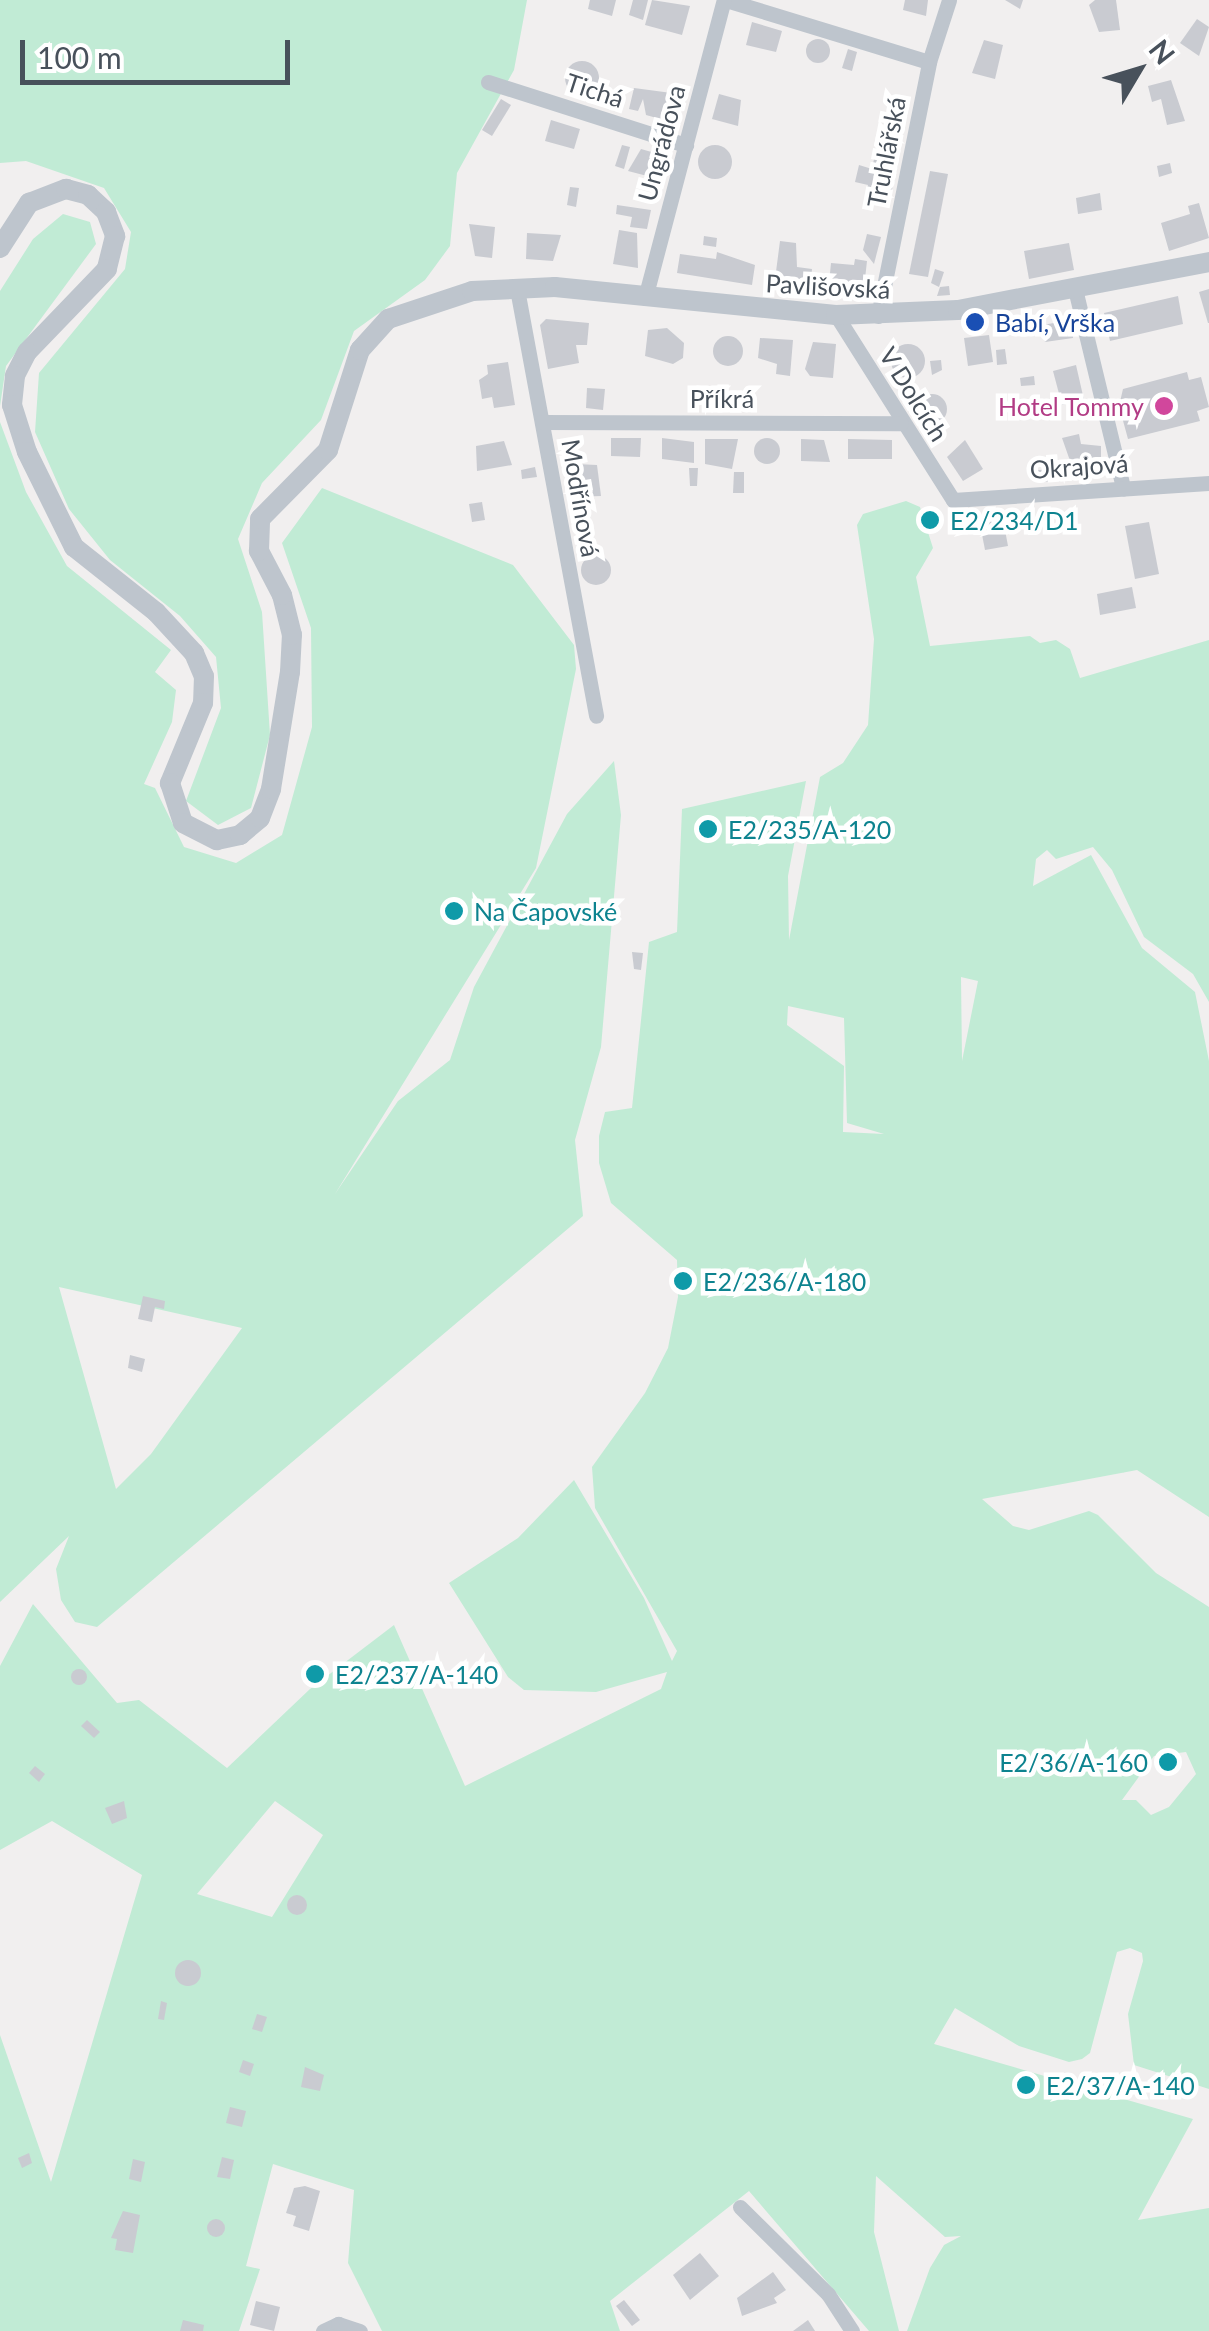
<!DOCTYPE html>
<html>
<head>
<meta charset="utf-8">
<style>
  body { margin:0 }
  #map { position:relative; width:1209px; height:2331px; overflow:hidden; background:#f1efef; font-family:Lato,sans-serif }
  div>[style] { position:absolute }
  .green>* { inset:0; background:#c1ebd5 }
  .building>* { inset:0; background:#c9cbd1 }
  .round { border-radius:50% }
  .minor>* { height:15px; margin:-7.5px; padding:0 7.5px; transform-origin:7.5px; border-radius:7.5px; background:#bec5cd }
  .tertiary>* { height:20px; margin:-10px; padding:0 10px; transform-origin:10px; border-radius:10px; background:#bec5cd }
  .dots>* { width:28px; height:28px; translate:-50% -50%; box-sizing:border-box; border:5px solid #fff; border-radius:50% }
  span { translate:-50% -50%; white-space:nowrap; text-align:center; line-height:1.15; -webkit-text-stroke:9px #fff; paint-order:stroke }
  .street-label { font-size:25px; color:#48515b }
  .transit-label { font-size:25px; color:#164399 }
  .left { translate:0 -50%; text-align:left }
  .hotel-label { font-size:25px; color:#b23c85 }
  .right { translate:-100% -50%; text-align:right }
  .culture-label { font-size:25px; color:#0d838f }
  .north { position:absolute; left:1089px; top:20px; width:100px; height:100px; -webkit-text-stroke:8px #fff; paint-order:stroke; rotate:52deg; font-size:28px; font-weight:700; line-height:40px; text-align:center; color:#48515b }
  .north::after { content:''; display:block; margin:auto; width:35px; height:45px; background:#48515b; clip-path:polygon(50% 0,100% 100%,50% 72%,0 100%) }
  .scale { position:absolute; left:20px; top:40px; width:270px; height:45px; box-sizing:border-box; border:5px solid #48515b; border-top:0; padding-left:12px; font-size:30px; line-height:35px; white-space:nowrap; color:#48515b; -webkit-text-stroke:8px #fff; paint-order:stroke }
</style>
</head>
<body>
<div id="map">
  <div class="green">
    <i style="clip-path:polygon(0 0,527px 0,514px 70px,457px 173px,450px 246px,425px 280px,354px 331px,321px 420px,262px 483px,238px 539px,262px 612px,270px 735px,251px 808px,218px 825px,186px 801px,221px 708px,216px 657px,180px 616px,110px 560px,69px 509px,35px 432px,39px 373px,125px 269px,131px 232px,104px 188px,26px 161px,0 163px)"></i>
    <i style="clip-path:polygon(63px 214px,90px 222px,96px 244px,6px 366px,0 406px,0 291px,33px 239px)"></i>
    <i style="clip-path:polygon(evenodd,0 422px,26px 492px,67px 566px,171px 650px,155px 672px,176px 690px,172px 722px,144px 784px,155px 788px,184px 847px,236px 863px,282px 835px,312px 727px,311px 628px,282px 543px,322px 488px,513px 565px,574px 645px,576px 669px,536px 868px,335px 1194px,398px 1101px,450px 1060px,474px 987px,567px 814px,614px 761px,621px 815px,601px 1047px,575px 1140px,583px 1216px,97px 1627px,75px 1622px,61px 1600px,56px 1569px,69px 1536px,0 1602px,0 422px,59px 1287px,242px 1328px,151px 1454px,116px 1489px,59px 1287px)"></i>
    <i style="clip-path:polygon(evenodd,906px 501px,920px 507px,933px 548px,916px 577px,930px 646px,1030px 636px,1040px 643px,1056px 640px,1070px 649px,1080px 678px,1209px 640px,1209px 1002px,1193px 974px,1144px 937px,1112px 870px,1093px 847px,1056px 859px,1047px 850px,1036px 859px,1033px 886px,1091px 855px,1142px 948px,1195px 992px,1209px 1061px,1209px 1517px,1137px 1470px,982px 1499px,1013px 1526px,1029px 1530px,1089px 1511px,1098px 1515px,1156px 1573px,1209px 1607px,1209px 2089px,1134px 2065px,1128px 2014px,1143px 1961px,1142px 1953px,1130px 1948px,1117px 1952px,1090px 2053px,1082px 2059px,1069px 2062px,1019px 2046px,955px 2008px,934px 2044px,1193px 2119px,1138px 2220px,1209px 2208px,1209px 2331px,907px 2331px,930px 2268px,944px 2245px,961px 2236px,945px 2237px,876px 2176px,874px 2232px,899px 2331px,869px 2331px,749px 2191px,610px 2301px,620px 2331px,382px 2331px,348px 2263px,354px 2190px,273px 2164px,246px 2266px,260px 2269px,239px 2331px,0 2331px,0 2035px,51px 2182px,142px 1875px,52px 1821px,0 1850px,0 1666px,33px 1604px,117px 1703px,139px 1700px,227px 1768px,310px 1689px,394px 1625px,465px 1786px,661px 1689px,667px 1672px,596px 1692px,524px 1690px,508px 1677px,449px 1583px,518px 1538px,574px 1480px,644px 1598px,672px 1661px,677px 1651px,595px 1508px,592px 1467px,645px 1393px,668px 1348px,678px 1297px,677px 1260px,611px 1203px,599px 1163px,599px 1136px,605px 1112px,632px 1108px,649px 942px,677px 932px,682px 809px,806px 781px,788px 876px,789px 940px,820px 777px,843px 763px,868px 725px,874px 639px,857px 525px,863px 514px,906px 501px,961px 977px,978px 981px,962px 1061px,962px 1060px,961px 977px,906px 501px,788px 1006px,844px 1018px,847px 1123px,884px 1134px,843px 1132px,844px 1066px,787px 1025px,788px 1006px,906px 501px,1186px 1752px,1196px 1774px,1169px 1807px,1151px 1815px,1136px 1800px,1122px 1800px,1154px 1756px,1186px 1752px,906px 501px,275px 1801px,323px 1835px,272px 1917px,197px 1894px,275px 1801px)"></i>
  </div>
  <div class="building">
    <i style="clip-path:polygon(590px 0,616px 0,612px 16px,588px 9px)"></i>
    <i style="clip-path:polygon(633px 0,648px 0,643px 20px,629px 15px)"></i>
    <i style="clip-path:polygon(652px 0,690px 6px,682px 35px,645px 25px)"></i>
    <i style="clip-path:polygon(905px 0,928px 0,926px 16px,903px 10px)"></i>
    <i style="clip-path:polygon(1005px 0,1023px 0,1020px 9px)"></i>
    <i style="clip-path:polygon(1095px 0,1116px 0,1120px 30px,1099px 32px,1089px 5px)"></i>
    <i style="clip-path:polygon(1197px 19px,1209px 27px,1199px 56px,1180px 43px)"></i>
    <i style="clip-path:polygon(752px 22px,782px 31px,776px 52px,746px 45px)"></i>
    <i class="round" style="left:806px;top:39px;width:24px;height:24px"></i>
    <i style="clip-path:polygon(984px 40px,1003px 45px,995px 79px,972px 73px)"></i>
    <i style="clip-path:polygon(848px 49px,857px 52px,852px 71px,842px 68px)"></i>
    <i class="round" style="left:565px;top:61px;width:34px;height:34px"></i>
    <i style="clip-path:polygon(1171px 80px,1185px 121px,1167px 125px,1161px 99px,1152px 102px,1148px 86px)"></i>
    <i style="clip-path:polygon(634px 88px,679px 94px,671px 122px,646px 115px,643px 99px,638px 111px,629px 109px)"></i>
    <i style="clip-path:polygon(719px 94px,741px 100px,738px 126px,712px 119px)"></i>
    <i style="clip-path:polygon(501px 99px,511px 105px,492px 136px,482px 130px)"></i>
    <i style="clip-path:polygon(551px 120px,580px 129px,574px 149px,545px 141px)"></i>
    <i style="clip-path:polygon(622px 145px,630px 147px,624px 169px,615px 166px)"></i>
    <i class="round" style="left:698px;top:145px;width:34px;height:34px"></i>
    <i style="clip-path:polygon(641px 149px,662px 155px,655px 178px,628px 171px)"></i>
    <i style="clip-path:polygon(874px 159px,898px 164px,889px 202px,865px 196px,868px 185px,855px 182px,859px 165px,872px 169px)"></i>
    <i style="clip-path:polygon(1170px 163px,1172px 173px,1159px 177px,1157px 166px)"></i>
    <i style="clip-path:polygon(930px 171px,948px 174px,928px 277px,909px 274px)"></i>
    <i style="clip-path:polygon(570px 187px,579px 188px,576px 207px,567px 205px)"></i>
    <i style="clip-path:polygon(1100px 193px,1102px 210px,1078px 214px,1076px 198px)"></i>
    <i style="clip-path:polygon(1199px 203px,1209px 238px,1169px 251px,1161px 223px,1190px 214px,1188px 206px)"></i>
    <i style="clip-path:polygon(617px 205px,651px 210px,647px 229px,630px 227px,632px 217px,616px 214px)"></i>
    <i style="clip-path:polygon(469px 224px,495px 227px,492px 258px,475px 256px)"></i>
    <i style="clip-path:polygon(619px 230px,637px 233px,638px 268px,613px 264px)"></i>
    <i style="clip-path:polygon(527px 233px,561px 235px,553px 261px,526px 259px)"></i>
    <i style="clip-path:polygon(867px 234px,881px 237px,874px 264px,863px 250px)"></i>
    <i style="clip-path:polygon(704px 236px,717px 238px,716px 247px,703px 245px)"></i>
    <i style="clip-path:polygon(780px 241px,796px 243px,797px 267px,812px 269px,810px 290px,774px 287px)"></i>
    <i style="clip-path:polygon(1069px 243px,1074px 270px,1029px 279px,1024px 251px)"></i>
    <i style="clip-path:polygon(717px 252px,755px 265px,752px 285px,677px 273px,680px 254px,716px 259px)"></i>
    <i style="clip-path:polygon(855px 259px,867px 261px,863px 297px,828px 293px,831px 263px,854px 265px)"></i>
    <i style="clip-path:polygon(935px 269px,944px 272px,939px 287px,931px 283px)"></i>
    <i style="clip-path:polygon(949px 286px,950px 295px,937px 296px,940px 287px)"></i>
    <i style="clip-path:polygon(1209px 289px,1209px 323px,1208px 323px,1199px 292px)"></i>
    <i style="clip-path:polygon(1178px 296px,1183px 324px,1110px 341px,1104px 313px)"></i>
    <i style="clip-path:polygon(546px 319px,589px 323px,587px 345px,576px 345px,579px 363px,548px 369px,540px 325px)"></i>
    <i style="clip-path:polygon(1072px 320px,1073px 338px,1045px 342px,1042px 325px)"></i>
    <i style="clip-path:polygon(667px 328px,684px 343px,683px 358px,673px 364px,645px 356px,648px 330px)"></i>
    <i style="clip-path:polygon(989px 335px,993px 362px,968px 366px,964px 338px)"></i>
    <i class="round" style="left:713px;top:336px;width:30px;height:30px"></i>
    <i style="clip-path:polygon(760px 338px,793px 340px,790px 376px,776px 374px,777px 364px,758px 358px)"></i>
    <i style="clip-path:polygon(813px 342px,836px 344px,833px 378px,810px 376px,805px 369px)"></i>
    <i class="round" style="left:891px;top:344px;width:34px;height:34px"></i>
    <i style="clip-path:polygon(1005px 349px,1007px 364px,997px 365px,996px 350px)"></i>
    <i style="clip-path:polygon(941px 360px,942px 370px,932px 375px,930px 361px)"></i>
    <i style="clip-path:polygon(508px 362px,515px 405px,494px 408px,492px 397px,482px 399px,479px 380px,488px 374px,487px 365px)"></i>
    <i style="clip-path:polygon(1076px 365px,1084px 400px,1062px 405px,1053px 371px)"></i>
    <i style="clip-path:polygon(1187px 372px,1189px 380px,1201px 377px,1209px 407px,1197px 411px,1200px 421px,1128px 439px,1119px 406px,1123px 389px)"></i>
    <i style="clip-path:polygon(1034px 376px,1035px 385px,1021px 386px,1020px 378px)"></i>
    <i style="clip-path:polygon(587px 388px,605px 389px,603px 410px,586px 408px)"></i>
    <i class="round" style="left:917px;top:394px;width:30px;height:30px"></i>
    <i style="clip-path:polygon(1079px 434px,1081px 444px,1101px 446px,1101px 469px,1075px 475px,1062px 438px)"></i>
    <i class="round" style="left:754px;top:438px;width:26px;height:26px"></i>
    <i style="clip-path:polygon(611px 438px,641px 438px,640px 457px,611px 456px)"></i>
    <i style="clip-path:polygon(662px 438px,694px 442px,694px 463px,662px 459px)"></i>
    <i style="clip-path:polygon(705px 439px,738px 439px,732px 469px,705px 464px)"></i>
    <i style="clip-path:polygon(801px 439px,824px 440px,830px 462px,801px 461px)"></i>
    <i style="clip-path:polygon(848px 439px,892px 440px,892px 459px,848px 459px)"></i>
    <i style="clip-path:polygon(965px 440px,983px 469px,963px 481px,947px 457px)"></i>
    <i style="clip-path:polygon(504px 441px,512px 465px,477px 471px,476px 446px)"></i>
    <i style="clip-path:polygon(576px 464px,597px 465px,601px 496px,575px 497px)"></i>
    <i style="clip-path:polygon(535px 467px,537px 477px,522px 479px,521px 470px)"></i>
    <i style="clip-path:polygon(689px 468px,698px 468px,697px 486px,690px 486px)"></i>
    <i style="clip-path:polygon(1068px 469px,1069px 481px,1038px 482px,1038px 470px)"></i>
    <i style="clip-path:polygon(734px 472px,744px 472px,744px 493px,733px 493px)"></i>
    <i style="clip-path:polygon(482px 502px,485px 520px,472px 522px,469px 504px)"></i>
    <i style="clip-path:polygon(1003px 519px,1008px 546px,985px 550px,980px 524px)"></i>
    <i style="clip-path:polygon(1149px 522px,1159px 574px,1135px 579px,1125px 526px)"></i>
    <i class="round" style="left:581px;top:555px;width:30px;height:30px"></i>
    <i style="clip-path:polygon(1132px 587px,1136px 608px,1100px 615px,1097px 594px)"></i>
    <i style="clip-path:polygon(632px 952px,643px 953px,641px 970px,634px 969px)"></i>
    <i style="clip-path:polygon(143px 1296px,165px 1301px,164px 1309px,155px 1307px,152px 1322px,138px 1319px)"></i>
    <i style="clip-path:polygon(130px 1355px,145px 1359px,142px 1372px,128px 1368px)"></i>
    <i class="round" style="left:71px;top:1669px;width:16px;height:16px"></i>
    <i style="clip-path:polygon(87px 1720px,100px 1732px,94px 1738px,81px 1726px)"></i>
    <i style="clip-path:polygon(35px 1766px,45px 1774px,39px 1782px,29px 1773px)"></i>
    <i style="clip-path:polygon(124px 1801px,127px 1818px,112px 1824px,105px 1808px)"></i>
    <i class="round" style="left:287px;top:1895px;width:20px;height:20px"></i>
    <i class="round" style="left:175px;top:1960px;width:26px;height:26px"></i>
    <i style="clip-path:polygon(161px 2001px,167px 2003px,164px 2020px,158px 2019px)"></i>
    <i style="clip-path:polygon(257px 2014px,267px 2017px,262px 2032px,252px 2029px)"></i>
    <i style="clip-path:polygon(243px 2060px,254px 2064px,250px 2076px,239px 2072px)"></i>
    <i style="clip-path:polygon(305px 2067px,324px 2075px,320px 2091px,301px 2087px)"></i>
    <i style="clip-path:polygon(230px 2107px,246px 2111px,242px 2127px,226px 2123px)"></i>
    <i style="clip-path:polygon(29px 2153px,32px 2163px,22px 2168px,18px 2158px)"></i>
    <i style="clip-path:polygon(222px 2157px,234px 2160px,230px 2179px,217px 2177px)"></i>
    <i style="clip-path:polygon(133px 2159px,145px 2162px,141px 2182px,129px 2179px)"></i>
    <i style="clip-path:polygon(305px 2186px,320px 2191px,309px 2231px,293px 2226px,296px 2216px,286px 2213px,294px 2188px)"></i>
    <i style="clip-path:polygon(123px 2211px,140px 2215px,133px 2253px,115px 2250px,117px 2239px,111px 2238px)"></i>
    <i class="round" style="left:207px;top:2219px;width:18px;height:18px"></i>
    <i style="clip-path:polygon(700px 2253px,719px 2276px,690px 2300px,673px 2275px)"></i>
    <i style="clip-path:polygon(773px 2272px,786px 2290px,774px 2298px,777px 2303px,742px 2316px,737px 2298px)"></i>
    <i style="clip-path:polygon(624px 2300px,640px 2320px,632px 2326px,616px 2306px)"></i>
    <i style="clip-path:polygon(256px 2301px,280px 2307px,274px 2331px,250px 2325px)"></i>
    <i style="clip-path:polygon(183px 2320px,204px 2325px,203px 2331px,180px 2331px)"></i>
    <i style="clip-path:polygon(808px 2320px,815px 2331px,793px 2331px)"></i>
  </div>
  <div class="minor">
    <i style="left:726px;top:0;width:212px;rotate:17deg"></i>
    <i style="left:488px;top:82px;width:208px;rotate:17.7deg"></i>
    <i style="left:517px;top:289px;width:434px;rotate:79.5deg"></i>
    <i style="left:1076px;top:293px;width:201px;rotate:76.4deg"></i>
    <i style="left:645px;top:298px;width:308px;rotate:-75.2deg"></i>
    <i style="left:836px;top:315px;width:219px;rotate:57.7deg"></i>
    <i style="left:953px;top:500px;width:257px;rotate:-3.8deg"></i>
    <i style="left:878px;top:316px;width:259px;rotate:-78.6deg"></i>
    <i style="left:929px;top:62px;width:65px;rotate:-72.1deg"></i>
    <i style="left:542px;top:422px;width:359px;rotate:0.2deg"></i>
    <i style="left:740px;top:2207px;width:124px;rotate:44.7deg"></i>
    <i style="left:828px;top:2294px;width:44px;rotate:57deg"></i>
    <i style="left:323px;top:2331px;width:17px;rotate:-25deg"></i>
    <i style="left:338px;top:2324px;width:23px;rotate:18deg"></i>
  </div>
  <div class="tertiary">
    <i style="left:0;top:248px;width:54px;rotate:-57.2deg"></i>
    <i style="left:29px;top:203px;width:40px;rotate:-21deg"></i>
    <i style="left:66px;top:189px;width:23px;rotate:15deg"></i>
    <i style="left:88px;top:195px;width:25px;rotate:43deg"></i>
    <i style="left:106px;top:212px;width:26px;rotate:69deg"></i>
    <i style="left:115px;top:236px;width:34px;rotate:104deg"></i>
    <i style="left:107px;top:269px;width:115px;rotate:133.9deg"></i>
    <i style="left:27px;top:352px;width:27px;rotate:117deg"></i>
    <i style="left:15px;top:376px;width:29px;rotate:96deg"></i>
    <i style="left:12px;top:405px;width:49px;rotate:72.3deg"></i>
    <i style="left:27px;top:452px;width:106px;rotate:63.7deg"></i>
    <i style="left:74px;top:547px;width:105px;rotate:38.4deg"></i>
    <i style="left:156px;top:612px;width:56px;rotate:47.2deg"></i>
    <i style="left:194px;top:653px;width:25px;rotate:67deg"></i>
    <i style="left:204px;top:676px;width:27px;rotate:92deg"></i>
    <i style="left:203px;top:703px;width:87px;rotate:112.4deg"></i>
    <i style="left:170px;top:783px;width:42px;rotate:72deg"></i>
    <i style="left:183px;top:823px;width:38px;rotate:27deg"></i>
    <i style="left:217px;top:840px;width:24px;rotate:-12deg"></i>
    <i style="left:240px;top:835px;width:26px;rotate:-40deg"></i>
    <i style="left:260px;top:818px;width:31px;rotate:-69deg"></i>
    <i style="left:271px;top:789px;width:119px;rotate:-80.8deg"></i>
    <i style="left:290px;top:672px;width:37px;rotate:-87deg"></i>
    <i style="left:292px;top:635px;width:41px;rotate:-104deg"></i>
    <i style="left:282px;top:595px;width:50px;rotate:-117.6deg"></i>
    <i style="left:259px;top:551px;width:32px;rotate:-88deg"></i>
    <i style="left:260px;top:519px;width:97px;rotate:-45.4deg"></i>
    <i style="left:328px;top:450px;width:105px;rotate:-72.3deg"></i>
    <i style="left:360px;top:350px;width:42px;rotate:-47.9deg"></i>
    <i style="left:388px;top:319px;width:89px;rotate:-18.4deg"></i>
    <i style="left:472px;top:291px;width:83px;rotate:-2.8deg"></i>
    <i style="left:555px;top:287px;width:282px;rotate:5.7deg"></i>
    <i style="left:836px;top:315px;width:122px;rotate:-2.3deg"></i>
    <i style="left:958px;top:310px;width:256px;rotate:-10.8deg"></i>
  </div>
  <div class="dots">
    <i style="left:975px;top:322px;background:#1a4fb4"></i>
    <i style="left:1164px;top:406px;background:#d1479c"></i>
    <i style="left:930px;top:520px;background:#0f9aa8"></i>
    <i style="left:708px;top:829px;background:#0f9aa8"></i>
    <i style="left:454px;top:911px;background:#0f9aa8"></i>
    <i style="left:683px;top:1281px;background:#0f9aa8"></i>
    <i style="left:315px;top:1674px;background:#0f9aa8"></i>
    <i style="left:1168px;top:1762px;background:#0f9aa8"></i>
    <i style="left:1026px;top:2085px;background:#0f9aa8"></i>
  </div>
  <div class="street-label">
    <span style="left:595px;top:90px;rotate:18deg">Tichá</span>
    <span style="left:661px;top:143px;rotate:-75deg">Ungrádova</span>
    <span style="left:886px;top:152px;rotate:-79deg">Truhlářská</span>
    <span style="left:828px;top:286px;rotate:3deg">Pavlišovská</span>
    <span style="left:914px;top:394px;rotate:58deg">V Dolcích</span>
    <span style="left:722px;top:398px">Příkrá</span>
    <span style="left:1079px;top:466px;rotate:-4deg">Okrajová</span>
    <span style="left:581px;top:498px;rotate:80deg">Modřínová</span>
  </div>
  <div class="transit-label">
    <span class="left" style="left:995px;top:322px">Babí, Vrška</span>
  </div>
  <div class="hotel-label">
    <span class="right" style="left:1144px;top:406px">Hotel Tommy</span>
  </div>
  <div class="culture-label">
    <span class="left" style="left:950px;top:520px">E2/234/D1</span>
    <span class="left" style="left:728px;top:829px">E2/235/A-120</span>
    <span class="left" style="left:474px;top:911px">Na Čapovské</span>
    <span class="left" style="left:703px;top:1281px">E2/236/A-180</span>
    <span class="left" style="left:335px;top:1674px">E2/237/A-140</span>
    <span class="right" style="left:1148px;top:1762px">E2/36/A-160</span>
    <span class="left" style="left:1046px;top:2085px">E2/37/A-140</span>
  </div>
  <div class="north">N</div>
  <div class="scale">100 m</div>
</div>
</body>
</html>
